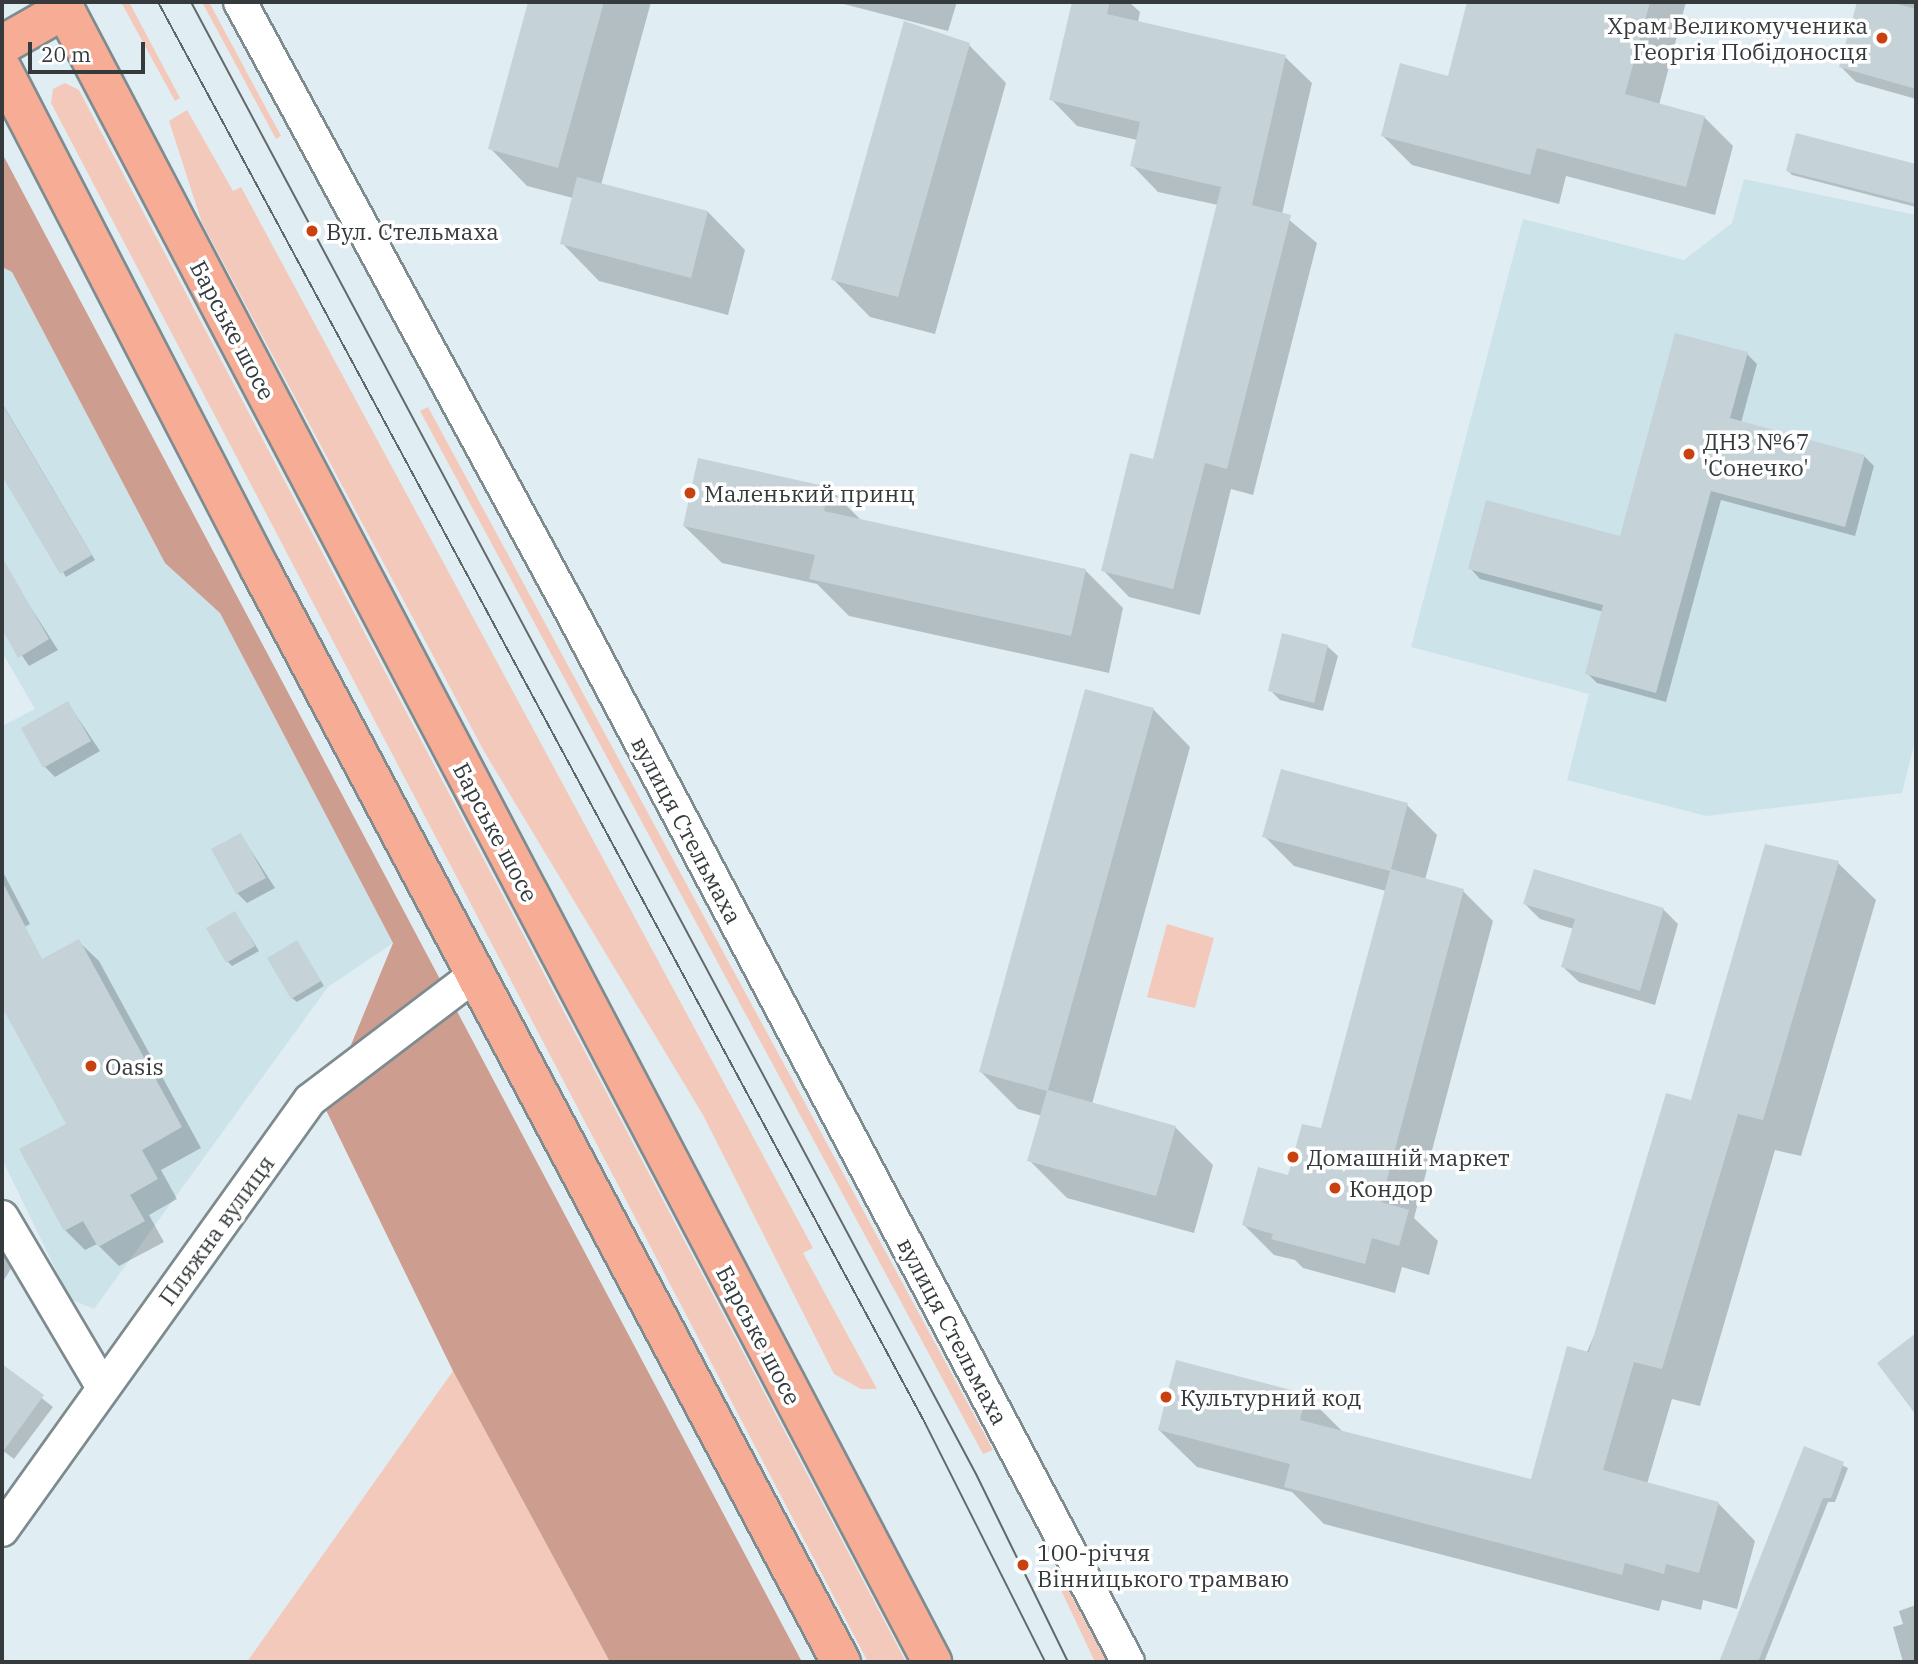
<!DOCTYPE html>
<html>
<head>
<meta charset="utf-8">
<style>
  body { margin:0 }
  #map { position:relative; width:1918px; height:1664px; overflow:hidden; background:#e0eef3; font-family:"IBM Plex Serif",serif }
  div>[style] { position:absolute }
  .built>* { inset:0; background:#cce3ea }
  .green>* { inset:0; background:#f3c9bc }
  .forest>* { inset:0; background:#cd9d8f }
  .shadow>* { inset:0; background:#0003 }
  .building>* { inset:0; background:#c5d3d8 }
  .roads { filter:drop-shadow(2px 0 #7e8b8f) drop-shadow(-2px 0 #7e8b8f) drop-shadow(0 2px #7e8b8f) drop-shadow(0 -2px #7e8b8f) }
  .street>* { height:32px; margin:-16px; padding:0 16px; transform-origin:16px; border-radius:16px; background:#fff }
  .highway>* { height:38px; margin:-19px; padding:0 19px; transform-origin:19px; border-radius:19px; background:#f6ac95 }
  .tram>* { height:2px; margin:-1px; padding:0 1px; transform-origin:1px; border-radius:1px; background:#62696c }
  .dots>* { width:19px; height:19px; translate:-50% -50%; box-sizing:border-box; border:4px solid #fff; border-radius:50% }
  span { translate:-50% -50%; white-space:nowrap; text-align:center; line-height:1.15; -webkit-text-stroke:7px #fff; paint-order:stroke }
  .poi-label { font-size:23px; color:#353a3c }
  .right { translate:-100% -50%; text-align:right }
  .left { translate:0 -50%; text-align:left }
  .street-label { font-size:23px; color:#353a3c }
  .frame { position:absolute; inset:0; border:4px solid #353a3c; pointer-events:none }
  .scale { position:absolute; left:28px; top:42px; width:117px; height:32px; box-sizing:border-box; border:4px solid #353a3c; border-top:0; padding-left:9px; font-size:21px; line-height:24px; white-space:nowrap; color:#353a3c; -webkit-text-stroke:5px #fff; paint-order:stroke }
</style>
</head>
<body>
<div id="map">
  <div class="built">
    <i style="clip-path:polygon(1744px 179px,1916px 215px,1916px 737px,1902px 793px,1706px 816px,1567px 780px,1589px 694px,1411px 647px,1523px 219px,1684px 260px,1732px 223px)"></i>
    <i style="clip-path:polygon(2px 267px,12px 272px,165px 563px,220px 613px,393px 943px,328px 987px,94px 1309px,70px 1299px,2px 1159px,2px 726px,35px 709px,2px 652px)"></i>
  </div>
  <div class="green">
    <i style="clip-path:polygon(121px 2px,129px 2px,180px 98px,175px 101px)"></i>
    <i style="clip-path:polygon(202px 2px,209px 2px,281px 136px,276px 139px)"></i>
    <i style="clip-path:polygon(65px 83px,79px 90px,906px 1662px,868px 1662px,51px 103px,53px 89px)"></i>
    <i style="clip-path:polygon(187px 110px,233px 191px,241px 187px,813px 1248px,803px 1253px,877px 1389px,861px 1389px,834px 1374px,703px 1115px,485px 753px,202px 223px,169px 121px)"></i>
    <i style="clip-path:polygon(428px 407px,993px 1450px,983px 1454px,420px 411px)"></i>
    <i style="clip-path:polygon(1167px 924px,1214px 938px,1195px 1008px,1147px 997px)"></i>
    <i style="clip-path:polygon(453px 1371px,610px 1662px,247px 1662px)"></i>
    <i style="clip-path:polygon(1055px 1566px,1107px 1662px,1095px 1662px,1051px 1569px)"></i>
  </div>
  <div class="forest">
    <i style="clip-path:polygon(2px 153px,802px 1662px,610px 1662px,453px 1371px,325px 1108px,393px 943px,220px 613px,165px 563px,12px 272px,2px 267px)"></i>
  </div>
  <div class="shadow">
    <i style="clip-path:polygon(530px 2px,651px 2px,601px 185px,708px 212px,745px 250px,728px 315px,599px 281px,562px 243px,573px 198px,527px 186px,490px 148px)"></i>
    <i style="clip-path:polygon(836px 2px,957px 2px,948px 31px)"></i>
    <i style="clip-path:polygon(1074px 2px,1129px 2px,1140px 12px,1138px 22px,1285px 57px,1312px 83px,1282px 214px,1317px 243px,1253px 495px,1231px 489px,1200px 615px,1129px 597px,1103px 570px,1154px 461px,1218px 205px,1158px 192px,1132px 165px,1137px 140px,1077px 126px,1051px 99px)"></i>
    <i style="clip-path:polygon(1469px 2px,1686px 2px,1659px 105px,1704px 117px,1733px 146px,1715px 215px,1566px 176px,1559px 204px,1412px 165px,1383px 136px,1449px 78px)"></i>
    <i style="clip-path:polygon(1859px 2px,1916px 2px,1916px 99px,1856px 82px,1841px 67px)"></i>
    <i style="clip-path:polygon(969px 45px,1006px 83px,935px 334px,870px 317px,833px 279px)"></i>
    <i style="clip-path:polygon(1797px 135px,1916px 166px,1916px 207px,1792px 175px,1788px 171px)"></i>
    <i style="clip-path:polygon(1747px 354px,1757px 364px,1741px 423px,1864px 456px,1874px 466px,1855px 536px,1721px 500px,1666px 702px,1597px 683px,1587px 673px,1604px 612px,1480px 579px,1470px 568px,1621px 539px)"></i>
    <i style="clip-path:polygon(2px 403px,95px 560px,66px 577px,2px 472px)"></i>
    <i style="clip-path:polygon(829px 488px,861px 520px,1085px 570px,1123px 608px,1109px 673px,849px 616px,817px 584px,722px 563px,684px 526px)"></i>
    <i style="clip-path:polygon(17px 586px,58px 650px,29px 666px,2px 626px,2px 595px)"></i>
    <i style="clip-path:polygon(1327px 646px,1338px 656px,1323px 711px,1280px 700px,1270px 690px)"></i>
    <i style="clip-path:polygon(68px 703px,100px 751px,55px 777px,45px 767px)"></i>
    <i style="clip-path:polygon(1153px 709px,1190px 747px,1092px 1104px,1175px 1127px,1213px 1165px,1194px 1233px,1067px 1198px,1029px 1160px,1042px 1116px,1018px 1109px,981px 1072px)"></i>
    <i style="clip-path:polygon(1407px 805px,1437px 835px,1425px 880px,1463px 891px,1493px 921px,1414px 1218px,1438px 1241px,1429px 1275px,1402px 1267px,1395px 1293px,1303px 1268px,1295px 1260px,1274px 1255px,1244px 1225px,1289px 1177px,1322px 1131px,1386px 891px,1294px 866px,1264px 836px)"></i>
    <i style="clip-path:polygon(241px 835px,275px 888px,247px 903px,237px 893px)"></i>
    <i style="clip-path:polygon(1838px 863px,1876px 900px,1801px 1156px,1775px 1150px,1700px 1406px,1672px 1399px,1647px 1484px,1718px 1503px,1755px 1541px,1737px 1609px,1703px 1600px,1701px 1610px,1662px 1600px,1659px 1611px,1324px 1524px,1292px 1492px,1197px 1467px,1159px 1430px,1306px 1395px,1343px 1432px,1532px 1481px,1693px 1103px)"></i>
    <i style="clip-path:polygon(2px 870px,30px 924px,2px 939px)"></i>
    <i style="clip-path:polygon(1525px 904px,1663px 909px,1678px 924px,1655px 1005px,1579px 982px,1563px 967px,1574px 929px,1540px 919px)"></i>
    <i style="clip-path:polygon(235px 913px,259px 951px,232px 966px,228px 962px)"></i>
    <i style="clip-path:polygon(78px 941px,99px 961px,201px 1148px,161px 1170px,177px 1199px,149px 1215px,164px 1242px,119px 1266px,97px 1244px,85px 1250px,65px 1230px,68px 1124px,2px 1004px,2px 983px)"></i>
    <i style="clip-path:polygon(297px 942px,324px 986px,297px 1002px,292px 998px)"></i>
    <i style="clip-path:polygon(2px 1251px,12px 1267px,2px 1283px)"></i>
    <i style="clip-path:polygon(2px 1367px,53px 1407px,14px 1459px,2px 1450px)"></i>
    <i style="clip-path:polygon(1805px 1448px,1848px 1468px,1835px 1502px,1828px 1502px,1764px 1662px,1720px 1662px)"></i>
    <i style="clip-path:polygon(1916px 1605px,1916px 1662px,1903px 1662px,1893px 1627px,1903px 1624px,1899px 1611px)"></i>
  </div>
  <div class="building">
    <i style="clip-path:polygon(528px 2px,604px 2px,558px 168px,488px 149px)"></i>
    <i style="clip-path:polygon(1072px 2px,1110px 2px,1107px 14px,1286px 55px,1252px 205px,1291px 215px,1227px 469px,1205px 463px,1173px 589px,1101px 571px,1130px 453px,1153px 459px,1221px 187px,1130px 166px,1140px 122px,1049px 100px)"></i>
    <i style="clip-path:polygon(1467px 2px,1650px 2px,1625px 94px,1705px 116px,1686px 187px,1537px 148px,1530px 175px,1381px 136px,1400px 63px,1448px 76px)"></i>
    <i style="clip-path:polygon(1857px 2px,1890px 2px,1916px 9px,1916px 89px,1839px 67px)"></i>
    <i style="clip-path:polygon(904px 21px,970px 43px,898px 297px,831px 280px)"></i>
    <i style="clip-path:polygon(1796px 133px,1916px 164px,1916px 204px,1786px 171px)"></i>
    <i style="clip-path:polygon(577px 177px,708px 211px,691px 278px,560px 244px)"></i>
    <i style="clip-path:polygon(1675px 333px,1748px 352px,1730px 418px,1865px 455px,1845px 527px,1711px 491px,1656px 693px,1585px 674px,1603px 605px,1468px 569px,1486px 500px,1620px 536px)"></i>
    <i style="clip-path:polygon(2px 404px,92px 555px,60px 574px,2px 476px)"></i>
    <i style="clip-path:polygon(698px 458px,829px 487px,824px 511px,1086px 569px,1071px 636px,809px 579px,815px 555px,683px 526px)"></i>
    <i style="clip-path:polygon(2px 557px,49px 639px,18px 658px,2px 629px)"></i>
    <i style="clip-path:polygon(1282px 633px,1328px 645px,1314px 703px,1268px 691px)"></i>
    <i style="clip-path:polygon(1085px 689px,1154px 708px,1048px 1090px,1176px 1126px,1156px 1196px,1027px 1161px,1047px 1091px,979px 1072px)"></i>
    <i style="clip-path:polygon(68px 701px,91px 741px,43px 768px,21px 728px)"></i>
    <i style="clip-path:polygon(1281px 769px,1408px 803px,1391px 869px,1464px 889px,1381px 1202px,1409px 1210px,1399px 1246px,1372px 1238px,1365px 1264px,1271px 1239px,1273px 1234px,1242px 1225px,1258px 1167px,1288px 1175px,1302px 1124px,1321px 1128px,1390px 871px,1262px 837px)"></i>
    <i style="clip-path:polygon(241px 833px,266px 878px,236px 894px,211px 849px)"></i>
    <i style="clip-path:polygon(1765px 844px,1839px 861px,1763px 1120px,1738px 1114px,1662px 1369px,1634px 1362px,1603px 1470px,1719px 1502px,1699px 1573px,1666px 1564px,1664px 1574px,1625px 1563px,1622px 1575px,1284px 1487px,1290px 1464px,1158px 1430px,1176px 1360px,1306px 1394px,1300px 1420px,1531px 1479px,1567px 1346px,1589px 1352px,1666px 1093px,1691px 1100px)"></i>
    <i style="clip-path:polygon(1534px 869px,1664px 908px,1640px 991px,1561px 967px,1575px 919px,1523px 904px)"></i>
    <i style="clip-path:polygon(2px 881px,42px 959px,79px 939px,182px 1127px,142px 1150px,158px 1179px,130px 1195px,145px 1221px,98px 1247px,83px 1221px,64px 1231px,19px 1149px,66px 1124px,2px 1007px)"></i>
    <i style="clip-path:polygon(235px 911px,255px 946px,226px 963px,206px 928px)"></i>
    <i style="clip-path:polygon(297px 940px,321px 981px,291px 999px,267px 958px)"></i>
    <i style="clip-path:polygon(1916px 1333px,1916px 1415px,1877px 1363px)"></i>
    <i style="clip-path:polygon(2px 1364px,44px 1395px,2px 1453px)"></i>
    <i style="clip-path:polygon(1804px 1446px,1844px 1462px,1831px 1498px,1823px 1498px,1758px 1662px,1719px 1662px)"></i>
  </div>
  <div class="roads">
    <div class="street">
      <i style="left:240px;top:2px;width:686px;rotate:61.46deg"></i>
      <i style="left:568px;top:605px;width:1196px;rotate:62.09deg"></i>
      <i style="left:2px;top:1217px;width:196px;rotate:59.4deg"></i>
      <i style="left:2px;top:1530px;width:529px;rotate:-54.39deg"></i>
      <i style="left:310px;top:1100px;width:208px;rotate:-37.2deg"></i>
    </div>
    <div class="highway">
      <i style="left:61px;top:2px;width:1875px;rotate:62.31deg"></i>
      <i style="left:2px;top:45px;width:73px;rotate:-29.7deg"></i>
      <i style="left:2px;top:69px;width:563px;rotate:62.71deg"></i>
      <i style="left:260px;top:569px;width:1238px;rotate:62.01deg"></i>
    </div>
  </div>
  <div class="tram">
    <i style="left:158px;top:2px;width:1615px;rotate:61.64deg"></i>
    <i style="left:925px;top:1423px;width:267px;rotate:63.3deg"></i>
    <i style="left:191px;top:2px;width:1668px;rotate:61.93deg"></i>
    <i style="left:976px;top:1474px;width:209px;rotate:63.9deg"></i>
  </div>
  <div class="dots">
    <i style="left:1882px;top:38px;background:#c8410e"></i>
    <i style="left:312px;top:231px;background:#c8410e"></i>
    <i style="left:1689px;top:454px;background:#c8410e"></i>
    <i style="left:690px;top:493px;background:#c8410e"></i>
    <i style="left:91px;top:1066px;background:#c8410e"></i>
    <i style="left:1293px;top:1157px;background:#c8410e"></i>
    <i style="left:1335px;top:1188px;background:#c8410e"></i>
    <i style="left:1166px;top:1397px;background:#c8410e"></i>
    <i style="left:1023px;top:1565px;background:#c8410e"></i>
  </div>
  <div class="poi-label">
    <span class="right" style="left:1868px;top:38px">Храм Великомученика<br>Георгія Побідоносця</span>
    <span class="left" style="left:326px;top:231px">Вул. Стельмаха</span>
    <span class="left" style="left:1703px;top:454px">ДНЗ №67<br>'Сонечко'</span>
    <span class="left" style="left:704px;top:493px">Маленький принц</span>
    <span class="left" style="left:105px;top:1066px">Oasis</span>
    <span class="left" style="left:1307px;top:1157px">Домашній маркет</span>
    <span class="left" style="left:1349px;top:1188px">Кондор</span>
    <span class="left" style="left:1180px;top:1397px">Культурний код</span>
    <span class="left" style="left:1037px;top:1565px">100-річчя<br>Вінницького трамваю</span>
  </div>
  <div class="street-label">
    <span style="left:233px;top:330px;rotate:62deg">Барське шосе</span>
    <span style="left:687px;top:830px;rotate:62deg">вулиця Стельмаха</span>
    <span style="left:496px;top:832px;rotate:62deg">Барське шосе</span>
    <span style="left:216px;top:1230px;rotate:-54deg">Пляжна вулиця</span>
    <span style="left:953px;top:1331px;rotate:62deg">вулиця Стельмаха</span>
    <span style="left:759px;top:1335px;rotate:62deg">Барське шосе</span>
  </div>
  <div class="frame"></div>
  <div class="scale">20 m</div>
</div>
</body>
</html>
